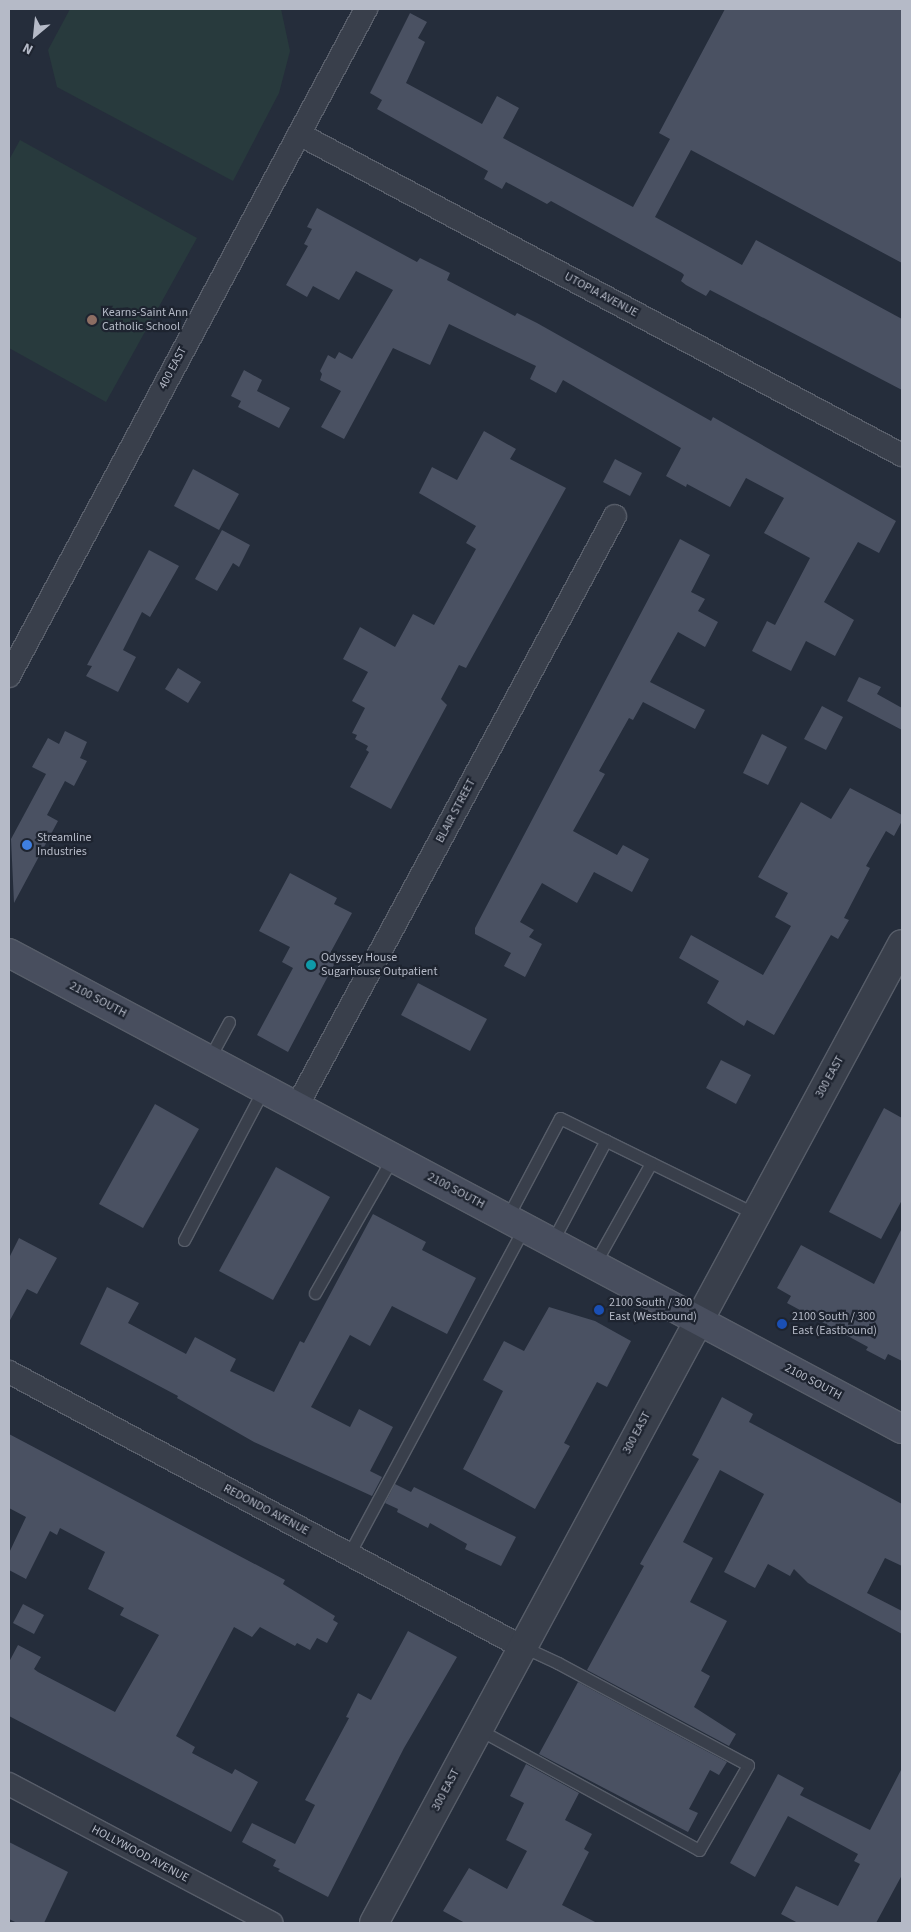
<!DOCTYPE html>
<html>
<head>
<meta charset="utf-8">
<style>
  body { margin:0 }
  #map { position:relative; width:911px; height:1932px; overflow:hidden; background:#252d3b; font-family:"Source Sans 3",sans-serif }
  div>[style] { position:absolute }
  .green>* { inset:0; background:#283a3d }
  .building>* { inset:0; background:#4a5162 }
  .roads { filter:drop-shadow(1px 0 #575d69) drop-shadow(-1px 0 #575d69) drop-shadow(0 1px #575d69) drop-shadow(0 -1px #575d69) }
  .service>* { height:11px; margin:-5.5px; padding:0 5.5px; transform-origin:5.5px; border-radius:5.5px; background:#393f4b }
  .minor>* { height:22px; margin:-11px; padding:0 11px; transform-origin:11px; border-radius:11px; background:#393f4b }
  .tertiary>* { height:28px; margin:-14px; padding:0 14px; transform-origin:14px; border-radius:14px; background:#393f4b }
  .secondary>* { height:28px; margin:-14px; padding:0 14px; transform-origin:14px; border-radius:14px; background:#484e5e }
  .dots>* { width:14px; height:14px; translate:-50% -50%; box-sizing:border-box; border:2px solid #1e2430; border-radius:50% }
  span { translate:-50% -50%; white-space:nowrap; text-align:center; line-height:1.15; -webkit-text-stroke:4.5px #1e2430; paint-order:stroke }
  .street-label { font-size:12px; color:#b5bac7 }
  .poi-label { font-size:12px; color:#b5bac7 }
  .left { translate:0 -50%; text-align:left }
  .frame { position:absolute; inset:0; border:10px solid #b5bac7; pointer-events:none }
  .north { position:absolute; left:10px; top:10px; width:50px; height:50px; -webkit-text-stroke:4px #1e2430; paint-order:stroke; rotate:208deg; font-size:14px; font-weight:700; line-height:20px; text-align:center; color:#b5bac7 }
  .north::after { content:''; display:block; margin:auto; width:18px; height:22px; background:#b5bac7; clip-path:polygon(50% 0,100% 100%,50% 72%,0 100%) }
</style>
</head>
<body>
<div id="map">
  <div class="green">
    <i style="clip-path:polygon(70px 9px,281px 9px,290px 51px,279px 93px,233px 181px,57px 87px,48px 50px)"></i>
    <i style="clip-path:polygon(20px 140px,197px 238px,106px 402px,9px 348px,9px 160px)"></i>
  </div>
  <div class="building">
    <i style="clip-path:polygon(725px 9px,902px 9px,902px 263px,691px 150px,655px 217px,742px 265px,756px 240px,902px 319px,902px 390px,710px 290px,706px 296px,686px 285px,681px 281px,684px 275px,682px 273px,551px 201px,547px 204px,506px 182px,502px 189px,484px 179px,488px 171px,377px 109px,382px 100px,370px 93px,410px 13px,427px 22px,418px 38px,425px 42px,406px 83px,482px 124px,497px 96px,519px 108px,503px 138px,633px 207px,670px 139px,659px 133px)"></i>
    <i style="clip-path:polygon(317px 208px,417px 262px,420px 258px,450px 273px,447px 280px,515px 316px,517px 313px,537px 323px,711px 421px,713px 417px,734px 429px,896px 521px,879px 553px,858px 542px,824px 602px,854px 620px,835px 656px,806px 641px,791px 671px,752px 651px,767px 621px,775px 625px,810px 558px,764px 533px,784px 498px,746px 478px,730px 507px,687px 484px,686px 487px,666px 476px,681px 448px,563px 380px,556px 393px,530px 379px,536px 366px,449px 324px,430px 365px,393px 348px,344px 439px,321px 427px,341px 391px,320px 380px,322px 374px,320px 371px,328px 355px,335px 359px,339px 352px,352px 359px,393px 290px,356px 271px,339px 300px,313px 286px,307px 297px,286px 285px,308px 246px,304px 244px,312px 229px,307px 227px)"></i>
    <i style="clip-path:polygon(244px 370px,262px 380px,257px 391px,290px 408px,279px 428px,238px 407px,241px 401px,231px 396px)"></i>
    <i style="clip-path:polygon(484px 431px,516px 449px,510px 459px,566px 488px,466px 668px,459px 665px,441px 699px,447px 705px,391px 809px,350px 787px,369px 752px,366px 750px,368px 746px,355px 739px,357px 735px,352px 733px,365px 708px,352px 701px,368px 672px,343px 659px,360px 627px,395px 647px,413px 614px,434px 625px,476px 549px,466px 543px,476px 526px,419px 493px,432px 467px,457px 480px)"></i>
    <i style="clip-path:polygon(615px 459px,642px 473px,630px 496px,603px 482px)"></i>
    <i style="clip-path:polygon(193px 469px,239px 494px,219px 530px,174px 506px)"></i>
    <i style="clip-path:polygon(222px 530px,250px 545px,239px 567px,233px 563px,217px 591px,195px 579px)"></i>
    <i style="clip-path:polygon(680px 539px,710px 555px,691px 592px,705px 599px,698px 611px,718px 622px,705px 647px,678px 632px,650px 682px,705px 710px,695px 729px,643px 702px,633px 720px,629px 718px,599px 771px,605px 774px,573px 831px,617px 855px,623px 845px,649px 859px,632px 892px,594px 872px,577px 903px,542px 883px,520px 922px,534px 930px,529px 937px,542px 944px,525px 977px,504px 966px,511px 953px,475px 934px,475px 928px)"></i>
    <i style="clip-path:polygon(149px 550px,179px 566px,150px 617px,142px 612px,123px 650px,136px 657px,118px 692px,86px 676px,92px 666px,87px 665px)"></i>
    <i style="clip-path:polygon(178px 668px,201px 682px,188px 703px,165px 689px)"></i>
    <i style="clip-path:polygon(859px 677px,881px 687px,877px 694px,902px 708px,902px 730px,847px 701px)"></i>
    <i style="clip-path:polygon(822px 706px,843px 717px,826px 750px,804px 739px)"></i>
    <i style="clip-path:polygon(65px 731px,87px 742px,80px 758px,87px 761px,74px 786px,65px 781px,47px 815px,58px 821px,14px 903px,11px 839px,46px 774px,32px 767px,48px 738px,59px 744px)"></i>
    <i style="clip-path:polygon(762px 734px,787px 747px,768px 785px,743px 773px)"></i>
    <i style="clip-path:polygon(850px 788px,902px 815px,902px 821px,894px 836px,886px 831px,866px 866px,870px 868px,844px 918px,849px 920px,838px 939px,831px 935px,774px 1035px,747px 1020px,744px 1026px,707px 1003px,719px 981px,679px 958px,691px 935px,763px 975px,791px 926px,775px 917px,788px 893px,758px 877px,801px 802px,831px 819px)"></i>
    <i style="clip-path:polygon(290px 873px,337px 898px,334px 904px,352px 913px,328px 957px,336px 961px,288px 1052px,257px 1035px,293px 968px,282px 962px,290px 947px,259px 931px)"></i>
    <i style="clip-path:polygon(418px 983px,487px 1019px,470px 1051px,401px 1015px)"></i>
    <i style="clip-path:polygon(721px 1060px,751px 1075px,736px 1104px,706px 1088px)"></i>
    <i style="clip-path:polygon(155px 1104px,199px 1129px,143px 1228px,99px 1204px)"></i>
    <i style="clip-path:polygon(884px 1108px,902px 1118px,902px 1200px,881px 1239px,829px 1212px)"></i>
    <i style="clip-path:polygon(276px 1167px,330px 1197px,273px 1300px,219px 1271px)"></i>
    <i style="clip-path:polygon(373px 1214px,426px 1242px,422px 1250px,476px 1278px,447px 1334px,392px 1306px,370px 1346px,350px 1335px,311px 1407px,350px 1427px,359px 1409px,393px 1427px,370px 1471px,382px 1477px,372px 1496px,254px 1442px,177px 1398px,178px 1396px,80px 1344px,107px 1287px,139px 1303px,128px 1323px,186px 1354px,195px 1337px,236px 1359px,230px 1371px,274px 1392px,300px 1341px,304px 1343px)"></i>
    <i style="clip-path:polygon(902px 1228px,902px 1361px,888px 1354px,885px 1360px,866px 1350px,868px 1347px,787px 1303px,791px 1296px,777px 1288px,801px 1245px,874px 1284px)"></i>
    <i style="clip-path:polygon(19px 1238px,57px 1258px,37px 1294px,27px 1289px,9px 1322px,9px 1258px)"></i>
    <i style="clip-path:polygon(549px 1307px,595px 1321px,631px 1341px,607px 1387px,597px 1382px,564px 1443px,570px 1446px,535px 1509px,463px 1469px,503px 1391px,483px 1380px,504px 1341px,524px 1351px)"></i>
    <i style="clip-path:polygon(722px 1397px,753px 1414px,749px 1422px,902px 1504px,902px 1566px,885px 1558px,867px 1593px,902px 1611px,902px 1634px,808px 1583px,794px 1569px,790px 1576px,768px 1564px,755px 1588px,724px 1572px,764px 1494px,720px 1470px,683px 1542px,713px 1558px,690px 1602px,727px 1621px,701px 1671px,710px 1676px,694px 1707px,736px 1734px,729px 1746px,587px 1670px,644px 1566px,640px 1564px,699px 1459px,692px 1455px)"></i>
    <i style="clip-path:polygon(9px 1434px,285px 1580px,283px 1584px,335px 1616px,333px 1620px,338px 1623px,327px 1643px,317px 1638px,310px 1650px,297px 1643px,295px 1646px,260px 1627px,252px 1637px,234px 1627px,176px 1736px,195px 1747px,192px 1753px,232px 1774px,235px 1769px,258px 1782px,231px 1832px,9px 1716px,9px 1662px,18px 1645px,41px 1657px,34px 1669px,38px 1672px,115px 1712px,159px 1635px,120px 1615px,124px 1608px,88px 1589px,105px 1552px,60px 1528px,57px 1535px,50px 1531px,26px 1579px,9px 1570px,9px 1553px,26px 1517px,9px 1508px)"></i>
    <i style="clip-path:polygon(395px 1484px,411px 1492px,414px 1487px,516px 1537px,501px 1566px,465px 1549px,467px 1544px,430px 1523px,428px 1528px,397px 1512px,398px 1509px,385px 1503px)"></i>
    <i style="clip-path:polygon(23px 1604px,44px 1615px,34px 1634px,13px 1623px)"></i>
    <i style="clip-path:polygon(408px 1631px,457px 1657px,404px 1748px,328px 1897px,278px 1871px,280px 1869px,273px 1866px,276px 1860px,242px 1842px,252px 1823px,295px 1844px,315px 1805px,305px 1800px,349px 1718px,346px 1717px,358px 1693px,371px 1700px)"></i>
    <i style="clip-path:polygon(578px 1682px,727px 1762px,719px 1775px,710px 1770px,689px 1809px,698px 1813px,688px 1832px,539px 1754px)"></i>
    <i style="clip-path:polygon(526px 1764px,579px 1793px,565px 1820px,592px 1834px,584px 1849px,589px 1852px,562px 1905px,597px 1923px,465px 1923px,443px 1911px,469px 1868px,507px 1889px,527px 1851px,506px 1840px,524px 1803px,510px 1796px)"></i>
    <i style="clip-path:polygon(902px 1768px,902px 1875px,876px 1923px,798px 1923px,781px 1914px,796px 1886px,838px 1906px,860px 1864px,854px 1861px,858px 1854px,788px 1816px,755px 1877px,730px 1863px,778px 1774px,804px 1788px,800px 1795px,870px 1830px)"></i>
    <i style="clip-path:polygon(9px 1842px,68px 1872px,44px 1923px,17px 1923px,9px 1919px)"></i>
  </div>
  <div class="roads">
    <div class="service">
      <i style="left:209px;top:1059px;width:42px;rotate:-61.6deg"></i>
      <i style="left:507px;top:1218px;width:113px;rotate:-62.1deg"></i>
      <i style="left:560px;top:1118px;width:217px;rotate:26.2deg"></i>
      <i style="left:184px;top:1240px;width:172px;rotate:-62.2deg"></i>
      <i style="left:552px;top:1242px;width:115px;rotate:-62.1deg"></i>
      <i style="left:594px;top:1265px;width:117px;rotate:-60.8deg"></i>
      <i style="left:315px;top:1293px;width:157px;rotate:-60.2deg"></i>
      <i style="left:349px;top:1554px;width:370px;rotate:-61.8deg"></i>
      <i style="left:478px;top:1729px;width:252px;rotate:28.7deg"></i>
      <i style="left:699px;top:1850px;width:98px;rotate:-60deg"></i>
      <i style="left:748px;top:1765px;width:216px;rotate:-151.8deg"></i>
      <i style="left:558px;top:1663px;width:38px;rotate:-155deg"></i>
    </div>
    <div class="minor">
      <i style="left:299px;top:134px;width:683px;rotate:28.03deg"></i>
      <i style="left:9px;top:676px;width:757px;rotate:-61.84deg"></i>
      <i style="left:297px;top:1106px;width:670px;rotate:-61.68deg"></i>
      <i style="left:9px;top:1372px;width:582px;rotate:28.19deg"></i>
      <i style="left:9px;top:1784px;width:297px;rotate:27.9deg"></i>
    </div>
    <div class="tertiary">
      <i style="left:374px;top:1923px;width:1112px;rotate:-61.66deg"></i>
    </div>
    <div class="secondary">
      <i style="left:9px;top:953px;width:1012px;rotate:28.06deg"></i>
    </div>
  </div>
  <div class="dots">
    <i style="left:92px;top:320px;background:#8d6e63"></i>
    <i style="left:27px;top:845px;background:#3f7fe0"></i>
    <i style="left:311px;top:965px;background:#0f9aa8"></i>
    <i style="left:599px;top:1310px;background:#1a4fb4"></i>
    <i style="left:782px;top:1324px;background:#1a4fb4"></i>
  </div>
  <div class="street-label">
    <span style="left:601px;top:295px;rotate:28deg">UTOPIA AVENUE</span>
    <span style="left:173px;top:368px;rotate:-62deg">400 EAST</span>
    <span style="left:456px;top:811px;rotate:-62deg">BLAIR STREET</span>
    <span style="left:98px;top:1000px;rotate:28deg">2100 SOUTH</span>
    <span style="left:830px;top:1077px;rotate:-61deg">300 EAST</span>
    <span style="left:456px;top:1191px;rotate:28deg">2100 SOUTH</span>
    <span style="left:813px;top:1382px;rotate:28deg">2100 SOUTH</span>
    <span style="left:637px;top:1433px;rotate:-62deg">300 EAST</span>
    <span style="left:266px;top:1510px;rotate:28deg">REDONDO AVENUE</span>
    <span style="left:446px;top:1790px;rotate:-62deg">300 EAST</span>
    <span style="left:140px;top:1854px;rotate:28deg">HOLLYWOOD AVENUE</span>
  </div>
  <div class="poi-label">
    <span class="left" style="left:102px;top:320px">Kearns-Saint Ann<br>Catholic School</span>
    <span class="left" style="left:37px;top:845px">Streamline<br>Industries</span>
    <span class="left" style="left:321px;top:965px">Odyssey House<br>Sugarhouse Outpatient</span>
    <span class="left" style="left:609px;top:1310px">2100 South / 300<br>East (Westbound)</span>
    <span class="left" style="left:792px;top:1324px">2100 South / 300<br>East (Eastbound)</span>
  </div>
  <div class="frame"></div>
  <div class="north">N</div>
</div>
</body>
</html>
